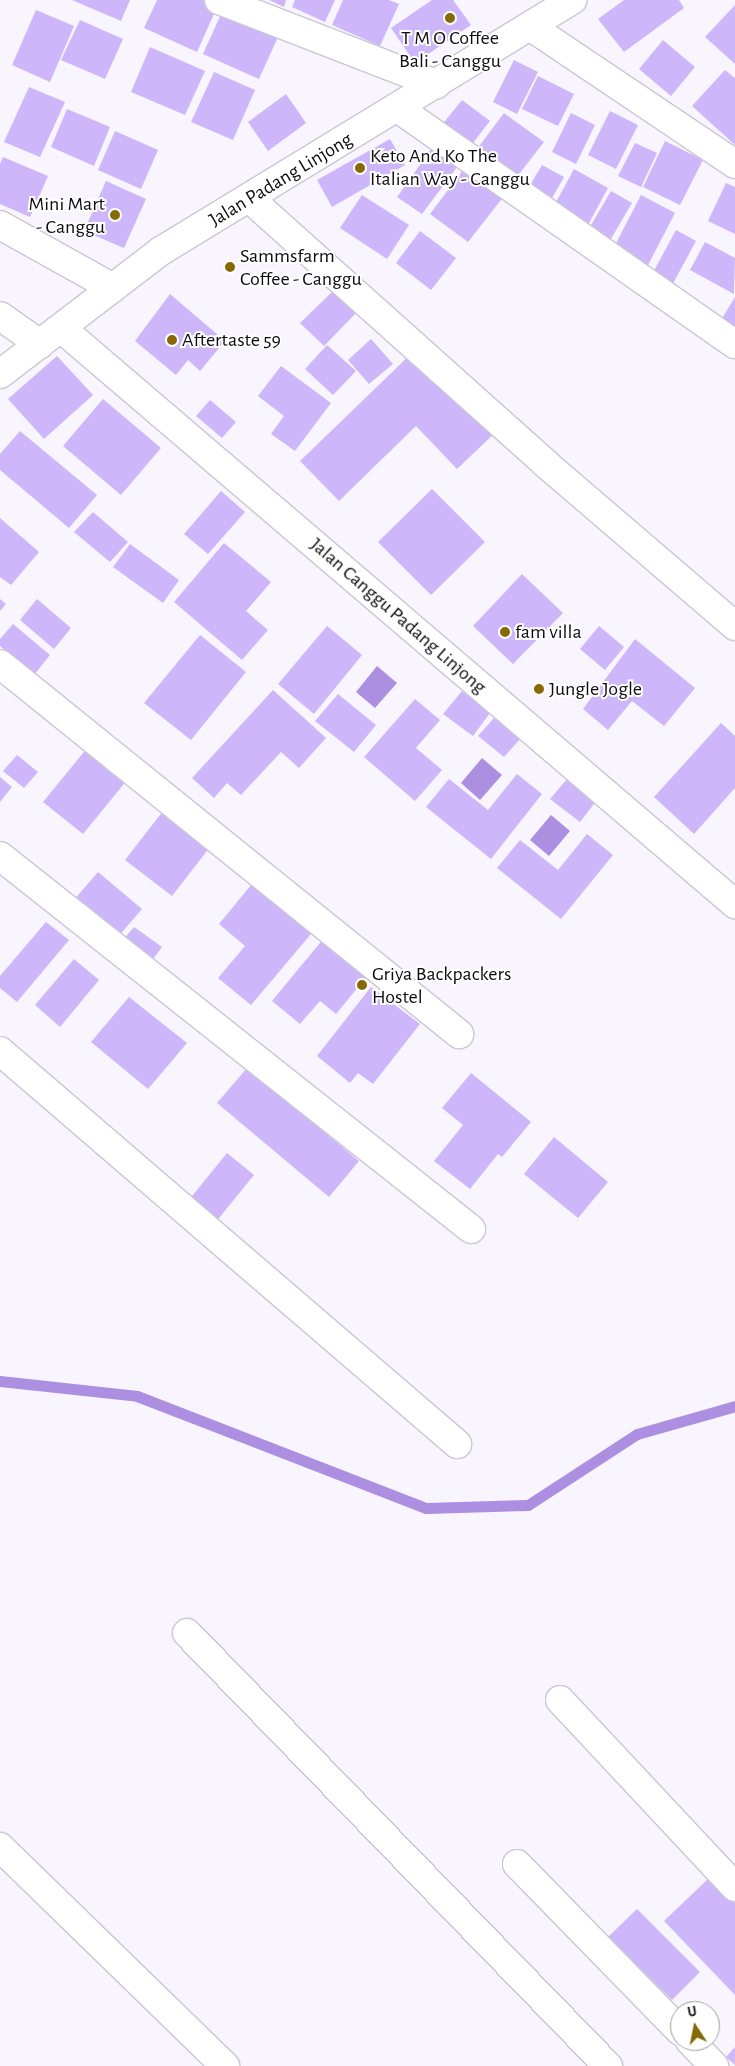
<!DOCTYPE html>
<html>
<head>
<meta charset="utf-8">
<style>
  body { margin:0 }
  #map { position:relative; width:735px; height:2066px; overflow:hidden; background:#f8f5fe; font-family:"Alegreya Sans",sans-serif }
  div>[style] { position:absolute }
  .water>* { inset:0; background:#ad8fe2 }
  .stream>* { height:11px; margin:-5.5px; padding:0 5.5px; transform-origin:5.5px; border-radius:5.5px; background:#ad8fe2 }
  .building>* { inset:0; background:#cdb6fa }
  .roads { filter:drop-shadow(1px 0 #cac6d5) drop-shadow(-1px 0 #cac6d5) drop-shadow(0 1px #cac6d5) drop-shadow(0 -1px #cac6d5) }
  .minor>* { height:28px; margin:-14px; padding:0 14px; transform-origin:14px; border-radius:14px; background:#fff }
  .dots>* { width:14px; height:14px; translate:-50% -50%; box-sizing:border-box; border:2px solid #fff; border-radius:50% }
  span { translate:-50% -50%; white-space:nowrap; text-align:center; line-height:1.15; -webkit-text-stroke:4px #fff; paint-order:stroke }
  .poi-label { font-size:20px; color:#0d0c11 }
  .left { translate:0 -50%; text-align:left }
  .right { translate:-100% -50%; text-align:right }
  .street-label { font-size:20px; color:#0d0c11 }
  .north { position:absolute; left:670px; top:2001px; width:50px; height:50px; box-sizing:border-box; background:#fff; border:1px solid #9e9ea0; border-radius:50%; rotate:349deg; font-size:14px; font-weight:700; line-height:20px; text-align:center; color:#0d0c11 }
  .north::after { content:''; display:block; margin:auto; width:18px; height:22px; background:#866905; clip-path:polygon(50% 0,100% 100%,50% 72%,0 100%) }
</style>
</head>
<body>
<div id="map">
  <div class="water">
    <i style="clip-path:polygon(377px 666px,397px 683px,375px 708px,356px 692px)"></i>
    <i style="clip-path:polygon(482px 758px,502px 775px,480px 800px,461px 783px)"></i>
    <i style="clip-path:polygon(551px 815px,570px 831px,549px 856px,530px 840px)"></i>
  </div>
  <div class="stream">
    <i style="left:0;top:1381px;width:138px;rotate:6.2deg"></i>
    <i style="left:137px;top:1396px;width:310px;rotate:21.2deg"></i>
    <i style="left:426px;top:1508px;width:102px;rotate:-1.7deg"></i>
    <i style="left:528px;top:1505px;width:130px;rotate:-33.1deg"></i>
    <i style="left:637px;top:1434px;width:102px;rotate:-15.9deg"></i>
  </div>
  <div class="building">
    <i style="clip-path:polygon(72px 0,130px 0,121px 21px)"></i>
    <i style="clip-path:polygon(157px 0,207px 0,218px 5px,197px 52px,144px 28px)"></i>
    <i style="clip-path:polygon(269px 0,286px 0,284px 7px)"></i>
    <i style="clip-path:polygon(295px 0,335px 0,325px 22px,292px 7px)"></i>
    <i style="clip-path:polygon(343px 0,389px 0,399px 4px,380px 46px,332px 25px)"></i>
    <i style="clip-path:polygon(432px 0,453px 0,471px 25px,415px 63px,391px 28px)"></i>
    <i style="clip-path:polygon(624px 0,679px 0,684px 8px,624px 52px,598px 19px)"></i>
    <i style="clip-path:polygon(735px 5px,735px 64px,705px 37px)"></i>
    <i style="clip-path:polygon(36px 10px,74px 26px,50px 82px,12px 65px)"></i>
    <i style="clip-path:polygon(222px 12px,278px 37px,259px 79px,203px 54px)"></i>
    <i style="clip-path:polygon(80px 20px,123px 39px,105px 79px,61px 60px)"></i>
    <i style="clip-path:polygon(663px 40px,695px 67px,671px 96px,639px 69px)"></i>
    <i style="clip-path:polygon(150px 47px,205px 71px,185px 115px,131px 92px)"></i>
    <i style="clip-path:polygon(514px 60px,538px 72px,517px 114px,493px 102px)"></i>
    <i style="clip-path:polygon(725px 70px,735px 78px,735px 145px,692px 106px)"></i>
    <i style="clip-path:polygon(214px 72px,255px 90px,233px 140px,191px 122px)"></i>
    <i style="clip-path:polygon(538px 76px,574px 94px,558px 126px,522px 109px)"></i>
    <i style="clip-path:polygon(29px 87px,65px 102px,40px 157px,4px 142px)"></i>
    <i style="clip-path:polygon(286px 94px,306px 123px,268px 151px,248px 122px)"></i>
    <i style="clip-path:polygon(462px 100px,490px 121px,469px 148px,441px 126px)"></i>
    <i style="clip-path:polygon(67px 109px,110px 127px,94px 166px,51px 147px)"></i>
    <i style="clip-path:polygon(610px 111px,638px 125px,616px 169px,588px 155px)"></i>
    <i style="clip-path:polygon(504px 113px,544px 142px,516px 178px,477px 149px)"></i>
    <i style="clip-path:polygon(571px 113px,595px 125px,576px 164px,552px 152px)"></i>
    <i style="clip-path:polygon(115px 131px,158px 150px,141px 189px,98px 170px)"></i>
    <i style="clip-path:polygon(390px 139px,405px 165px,332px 207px,317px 180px)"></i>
    <i style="clip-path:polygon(665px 141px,703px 160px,680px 205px,643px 187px)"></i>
    <i style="clip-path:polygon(635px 143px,657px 153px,641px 187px,618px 176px)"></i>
    <i style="clip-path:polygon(434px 145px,460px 163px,422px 214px,397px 197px)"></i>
    <i style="clip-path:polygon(3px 157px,48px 176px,30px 217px,0 204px,0 164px)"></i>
    <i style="clip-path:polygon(469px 162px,508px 191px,468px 242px,430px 214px)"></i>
    <i style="clip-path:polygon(542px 165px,564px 177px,548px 205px,526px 192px)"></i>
    <i style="clip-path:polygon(574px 169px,608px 188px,588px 225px,554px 206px)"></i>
    <i style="clip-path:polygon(106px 181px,146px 199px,124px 248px,84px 231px)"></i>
    <i style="clip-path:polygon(726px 183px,735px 187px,735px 234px,708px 221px)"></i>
    <i style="clip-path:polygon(611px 191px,632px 203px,608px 244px,587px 232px)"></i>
    <i style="clip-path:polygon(362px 195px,409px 225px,387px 259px,340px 228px)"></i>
    <i style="clip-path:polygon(641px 195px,675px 213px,647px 267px,613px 249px)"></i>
    <i style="clip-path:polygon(676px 230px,696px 241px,670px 289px,650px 278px)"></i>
    <i style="clip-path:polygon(420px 231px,456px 258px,431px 290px,396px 263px)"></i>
    <i style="clip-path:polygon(705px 242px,735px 258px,734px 294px,690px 270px)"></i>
    <i style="clip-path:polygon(333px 291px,356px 313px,324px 346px,300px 323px)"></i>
    <i style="clip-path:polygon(170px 294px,225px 341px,200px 371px,188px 360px,176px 375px,135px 341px)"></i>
    <i style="clip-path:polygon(735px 297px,735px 329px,721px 320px)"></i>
    <i style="clip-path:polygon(371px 339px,393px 364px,369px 384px,348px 360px)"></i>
    <i style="clip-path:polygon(327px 345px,356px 371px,333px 395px,305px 369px)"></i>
    <i style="clip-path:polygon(414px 351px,498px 430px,457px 469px,416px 426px,339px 501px,300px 461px)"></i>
    <i style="clip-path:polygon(57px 356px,93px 395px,44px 439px,8px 399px)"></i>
    <i style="clip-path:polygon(281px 366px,331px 403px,295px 451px,271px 434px,284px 416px,258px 396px)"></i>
    <i style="clip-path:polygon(103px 399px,161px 448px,121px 495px,63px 446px)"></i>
    <i style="clip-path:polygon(210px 400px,236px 422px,222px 438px,196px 416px)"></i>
    <i style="clip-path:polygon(20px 431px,97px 495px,69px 528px,0 470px,0 454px)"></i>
    <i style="clip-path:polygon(432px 489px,485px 542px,431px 595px,378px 542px)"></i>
    <i style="clip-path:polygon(221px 491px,245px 512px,208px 554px,184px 534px)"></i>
    <i style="clip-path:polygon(93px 512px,128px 542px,110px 562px,74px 532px)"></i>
    <i style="clip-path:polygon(0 518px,39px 552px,11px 585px,0 577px)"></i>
    <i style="clip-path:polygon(224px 543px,271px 582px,246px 611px,268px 630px,242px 660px,174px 602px)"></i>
    <i style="clip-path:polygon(130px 544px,179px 580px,163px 603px,113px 567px)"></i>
    <i style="clip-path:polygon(522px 574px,563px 613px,513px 664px,473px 626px)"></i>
    <i style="clip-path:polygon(0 599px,6px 604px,0 611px)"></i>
    <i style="clip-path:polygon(37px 599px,71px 628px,54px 649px,20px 620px)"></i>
    <i style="clip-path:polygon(13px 624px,50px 655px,34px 675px,0 646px,0 639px)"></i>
    <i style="clip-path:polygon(327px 626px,362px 655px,314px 714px,278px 684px)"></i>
    <i style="clip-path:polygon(599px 626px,624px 647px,605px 670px,580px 649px)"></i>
    <i style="clip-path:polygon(200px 635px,246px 672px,191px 740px,144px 703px)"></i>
    <i style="clip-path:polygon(635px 639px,695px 688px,664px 726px,632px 701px,608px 730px,583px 709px)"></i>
    <i style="clip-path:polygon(273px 690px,326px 738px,299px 768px,281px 752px,241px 795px,227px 783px,214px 798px,192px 778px)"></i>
    <i style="clip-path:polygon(462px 691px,490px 713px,473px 736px,443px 714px)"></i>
    <i style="clip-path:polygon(338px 694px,376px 725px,354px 752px,315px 721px)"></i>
    <i style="clip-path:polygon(415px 699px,440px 720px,416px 748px,442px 770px,415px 801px,364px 757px)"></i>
    <i style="clip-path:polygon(494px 718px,520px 739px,504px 757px,478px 736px)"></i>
    <i style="clip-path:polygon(721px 723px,735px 736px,735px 788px,694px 834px,654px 797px)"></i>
    <i style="clip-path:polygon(88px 747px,128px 779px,83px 834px,43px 802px)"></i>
    <i style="clip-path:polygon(17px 755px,38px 772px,24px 788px,3px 771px)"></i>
    <i style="clip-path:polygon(517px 774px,542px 794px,491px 859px,426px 807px,449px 779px,488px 810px)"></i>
    <i style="clip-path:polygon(0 777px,12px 787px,0 802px)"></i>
    <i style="clip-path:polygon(568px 778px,597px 800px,580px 822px,550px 799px)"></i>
    <i style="clip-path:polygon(163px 811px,210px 847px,172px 896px,125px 860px)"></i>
    <i style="clip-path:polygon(587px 834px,613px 855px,561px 919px,497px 868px,520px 840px,558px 870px)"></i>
    <i style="clip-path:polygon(98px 872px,142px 909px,117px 938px,73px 901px)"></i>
    <i style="clip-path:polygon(252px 884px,311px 934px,251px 1005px,218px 978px,245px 946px,219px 924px)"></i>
    <i style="clip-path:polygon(46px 922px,69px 940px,17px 1002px,0 988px,0 976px)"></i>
    <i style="clip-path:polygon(134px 927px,162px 947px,151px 962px,122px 941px)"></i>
    <i style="clip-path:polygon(324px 938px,368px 975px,336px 1014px,320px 1001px,300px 1024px,272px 1001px)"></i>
    <i style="clip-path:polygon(74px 959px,99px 980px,60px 1027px,35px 1005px)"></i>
    <i style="clip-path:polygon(371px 987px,420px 1024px,373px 1084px,358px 1073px,350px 1083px,317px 1056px)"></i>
    <i style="clip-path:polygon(129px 997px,187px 1043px,148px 1089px,91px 1042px)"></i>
    <i style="clip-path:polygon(247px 1068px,359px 1161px,329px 1197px,217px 1103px)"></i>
    <i style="clip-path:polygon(471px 1073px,531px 1122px,502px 1157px,498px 1154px,470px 1189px,434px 1161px,463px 1125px,442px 1108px)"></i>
    <i style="clip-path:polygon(554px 1137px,608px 1182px,578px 1218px,524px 1174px)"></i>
    <i style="clip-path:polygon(227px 1153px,254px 1175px,215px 1223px,188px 1201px)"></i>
    <i style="clip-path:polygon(710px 1877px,735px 1903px,735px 1995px,664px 1921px)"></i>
    <i style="clip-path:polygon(637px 1909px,700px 1972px,672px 2000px,608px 1937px)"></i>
    <i style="clip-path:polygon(735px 2047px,735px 2065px,726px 2057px)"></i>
  </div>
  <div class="roads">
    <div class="minor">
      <i style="left:219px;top:0;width:233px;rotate:21.2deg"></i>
      <i style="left:531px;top:27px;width:246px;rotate:33.9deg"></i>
      <i style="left:399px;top:109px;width:410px;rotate:35deg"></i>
      <i style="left:250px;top:199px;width:397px;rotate:41.8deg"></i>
      <i style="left:546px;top:464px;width:249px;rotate:40.6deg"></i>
      <i style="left:0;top:225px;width:129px;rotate:29.1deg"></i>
      <i style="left:0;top:316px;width:49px;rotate:35deg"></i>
      <i style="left:61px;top:328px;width:887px;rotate:40.52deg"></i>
      <i style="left:0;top:374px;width:203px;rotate:-37.4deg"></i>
      <i style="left:161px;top:251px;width:482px;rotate:-31.4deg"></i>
      <i style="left:0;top:664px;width:590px;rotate:38.87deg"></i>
      <i style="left:0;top:856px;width:601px;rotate:38.38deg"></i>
      <i style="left:0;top:1051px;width:603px;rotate:40.69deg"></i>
      <i style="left:187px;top:1633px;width:604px;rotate:45.81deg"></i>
      <i style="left:560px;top:1700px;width:256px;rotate:46.9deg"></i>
      <i style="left:0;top:1847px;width:314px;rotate:44.2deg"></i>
      <i style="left:517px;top:1864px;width:233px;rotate:45.7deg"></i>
      <i style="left:690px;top:2041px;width:35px;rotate:46deg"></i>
    </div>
  </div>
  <div class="dots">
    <i style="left:450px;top:18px;background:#866905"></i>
    <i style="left:360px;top:168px;background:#866905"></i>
    <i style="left:115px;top:215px;background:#866905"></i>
    <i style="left:230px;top:267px;background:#866905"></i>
    <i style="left:172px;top:340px;background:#866905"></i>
    <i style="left:505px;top:632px;background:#866905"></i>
    <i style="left:539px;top:689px;background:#866905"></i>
    <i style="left:362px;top:985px;background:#866905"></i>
  </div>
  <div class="poi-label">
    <span style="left:450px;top:50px">T M O Coffee<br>Bali - Canggu</span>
    <span class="left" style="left:370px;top:168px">Keto And Ko The<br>Italian Way - Canggu</span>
    <span class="right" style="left:105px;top:216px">Mini Mart<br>- Canggu</span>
    <span class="left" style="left:240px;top:268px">Sammsfarm<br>Coffee - Canggu</span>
    <span class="left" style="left:182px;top:340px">Aftertaste 59</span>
    <span class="left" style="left:515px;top:632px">fam villa</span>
    <span class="left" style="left:549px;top:689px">Jungle Jogle</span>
    <span class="left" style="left:372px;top:986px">Griya Backpackers<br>Hostel</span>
  </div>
  <div class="street-label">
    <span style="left:281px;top:180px;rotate:-31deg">Jalan Padang Linjong</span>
    <span style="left:398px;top:616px;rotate:41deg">Jalan Canggu Padang Linjong</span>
  </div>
  <div class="north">U</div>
</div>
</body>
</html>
